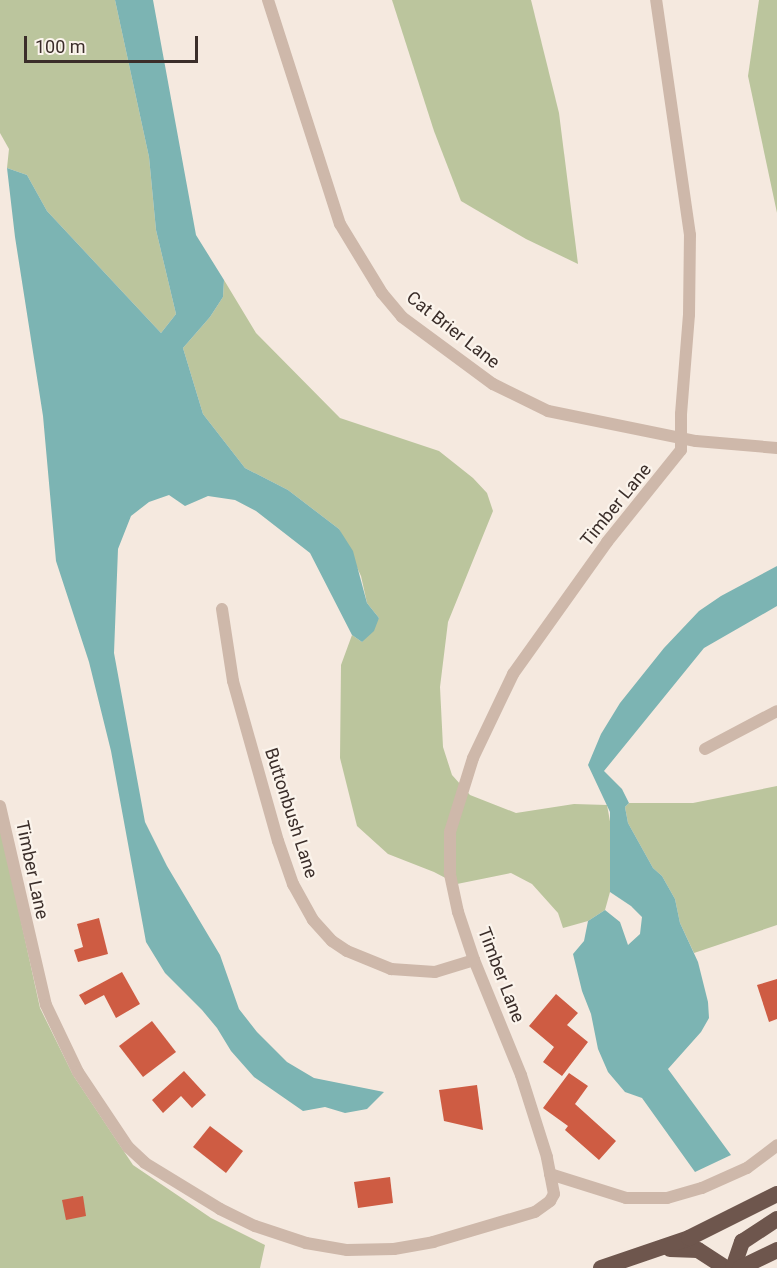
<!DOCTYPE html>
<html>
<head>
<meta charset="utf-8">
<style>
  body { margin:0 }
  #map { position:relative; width:777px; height:1268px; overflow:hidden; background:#f5e9df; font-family:Roboto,sans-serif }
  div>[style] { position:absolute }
  .green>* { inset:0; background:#bbc59d }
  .water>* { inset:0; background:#7cb4b3 }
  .building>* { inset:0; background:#ce5c43 }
  .minor>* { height:12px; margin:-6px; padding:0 6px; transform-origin:6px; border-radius:6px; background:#ceb8aa }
  .trunk>* { height:16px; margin:-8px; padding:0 8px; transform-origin:8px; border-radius:8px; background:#6e564d }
  span { translate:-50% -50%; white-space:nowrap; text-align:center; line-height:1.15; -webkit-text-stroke:4.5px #fbf4ec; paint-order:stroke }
  .street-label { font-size:18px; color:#3b2e2a }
  .scale { position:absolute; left:24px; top:36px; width:174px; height:27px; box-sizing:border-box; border:3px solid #3b2e2a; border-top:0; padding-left:8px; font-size:18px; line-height:21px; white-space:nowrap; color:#3b2e2a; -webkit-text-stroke:4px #fbf4ec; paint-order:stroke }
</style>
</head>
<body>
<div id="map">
  <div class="green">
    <i style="clip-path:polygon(0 0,115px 0,149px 157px,156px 230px,176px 314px,161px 333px,47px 211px,27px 175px,7px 168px,9px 149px,0 133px)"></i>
    <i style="clip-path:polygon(392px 0,531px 0,559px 113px,578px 264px,526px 239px,461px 201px,434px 131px)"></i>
    <i style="clip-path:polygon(759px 0,777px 0,777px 213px,748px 76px)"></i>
    <i style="clip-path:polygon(224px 280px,256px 333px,340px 418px,439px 451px,473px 478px,487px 493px,493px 511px,448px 622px,440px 687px,443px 747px,452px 775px,470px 795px,516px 813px,574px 804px,607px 805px,611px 827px,610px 892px,605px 910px,588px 921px,563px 928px,558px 913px,532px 884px,511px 873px,457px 884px,434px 872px,388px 854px,357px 826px,340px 758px,341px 665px,352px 635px,362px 642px,379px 618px,367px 603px,361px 576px,339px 529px,288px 490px,245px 468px,203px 414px,183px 348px,210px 317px,223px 297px)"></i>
    <i style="clip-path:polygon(777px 786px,777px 925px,694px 953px,680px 923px,675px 899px,662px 876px,653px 868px,628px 823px,625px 807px,629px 803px,693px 803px)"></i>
    <i style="clip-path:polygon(0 825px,40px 1008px,73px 1075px,133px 1165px,211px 1218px,265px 1245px,260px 1268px,0 1268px)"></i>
  </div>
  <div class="water">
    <i style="clip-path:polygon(115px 0,153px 0,196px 235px,224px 280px,223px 297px,210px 317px,183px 348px,203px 414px,245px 468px,288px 490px,339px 529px,353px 551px,367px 603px,379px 618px,374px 631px,362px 642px,352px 635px,310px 553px,256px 511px,235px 500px,208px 496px,185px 506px,169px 495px,149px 502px,131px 516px,118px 549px,114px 653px,145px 822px,167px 866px,220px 955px,239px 1009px,257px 1032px,287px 1062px,314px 1078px,384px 1092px,367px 1109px,345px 1113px,325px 1107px,303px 1111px,254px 1077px,231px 1051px,217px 1028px,202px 1010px,165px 973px,146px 942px,111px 751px,89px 662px,56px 561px,43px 416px,15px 237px,7px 168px,27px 175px,47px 211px,161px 333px,176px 314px,156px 230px,149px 157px)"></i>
    <i style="clip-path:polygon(777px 566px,777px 606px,704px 648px,604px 771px,622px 789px,629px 803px,625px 807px,628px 823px,653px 868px,662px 876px,675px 899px,680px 923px,698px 962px,708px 1002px,709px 1018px,701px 1032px,668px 1069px,731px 1155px,695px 1172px,642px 1098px,625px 1092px,608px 1072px,598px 1049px,591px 1014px,582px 991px,573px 954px,584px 941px,588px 921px,605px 910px,620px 922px,628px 945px,640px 934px,642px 917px,631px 906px,610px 892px,610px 812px,588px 765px,601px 734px,620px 703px,664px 648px,699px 611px,721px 596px)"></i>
  </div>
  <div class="building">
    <i style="clip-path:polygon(99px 918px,108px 954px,78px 962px,74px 950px,83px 947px,77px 924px)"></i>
    <i style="clip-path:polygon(122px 972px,140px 1004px,116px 1018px,104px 995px,85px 1005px,79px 995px)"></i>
    <i style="clip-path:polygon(777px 979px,777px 1019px,769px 1022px,757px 985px)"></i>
    <i style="clip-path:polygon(556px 994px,578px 1013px,567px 1025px,588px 1042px,562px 1076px,543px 1062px,554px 1047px,529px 1026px)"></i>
    <i style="clip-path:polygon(152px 1021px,176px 1052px,143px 1077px,119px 1046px)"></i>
    <i style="clip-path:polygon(184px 1071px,206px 1095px,192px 1108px,181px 1096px,163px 1113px,152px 1100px)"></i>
    <i style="clip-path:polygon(569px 1073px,588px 1086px,575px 1104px,616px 1141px,599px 1160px,565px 1130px,568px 1126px,543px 1108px)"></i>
    <i style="clip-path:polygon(477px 1085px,483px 1130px,444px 1121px,439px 1090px)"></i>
    <i style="clip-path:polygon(210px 1126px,243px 1151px,226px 1173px,193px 1147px)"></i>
    <i style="clip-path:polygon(390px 1177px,393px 1203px,358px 1208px,354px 1182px)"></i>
    <i style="clip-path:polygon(83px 1196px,86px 1216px,66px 1220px,62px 1200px)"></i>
  </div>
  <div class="minor">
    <i style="left:268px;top:0;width:235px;rotate:72.2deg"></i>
    <i style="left:340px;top:224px;width:81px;rotate:58.7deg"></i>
    <i style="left:382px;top:293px;width:31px;rotate:50deg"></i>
    <i style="left:402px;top:317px;width:113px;rotate:36.4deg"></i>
    <i style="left:493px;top:384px;width:61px;rotate:26.1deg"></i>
    <i style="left:548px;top:411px;width:151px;rotate:11.5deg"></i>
    <i style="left:696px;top:441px;width:81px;rotate:4.9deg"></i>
    <i style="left:222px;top:609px;width:73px;rotate:81.3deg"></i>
    <i style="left:233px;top:681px;width:166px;rotate:74.3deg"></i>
    <i style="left:278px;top:841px;width:46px;rotate:70.8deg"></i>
    <i style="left:293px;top:884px;width:41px;rotate:60.9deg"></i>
    <i style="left:313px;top:920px;width:28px;rotate:48deg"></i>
    <i style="left:332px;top:941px;width:18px;rotate:34deg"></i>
    <i style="left:347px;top:951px;width:48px;rotate:22.2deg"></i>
    <i style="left:391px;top:969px;width:44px;rotate:3.9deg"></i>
    <i style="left:435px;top:972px;width:41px;rotate:-17.1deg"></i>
    <i style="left:705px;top:749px;width:81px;rotate:-27.8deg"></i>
    <i style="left:0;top:806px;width:204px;rotate:77deg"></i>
    <i style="left:46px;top:1005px;width:74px;rotate:64.5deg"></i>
    <i style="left:78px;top:1072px;width:90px;rotate:56.3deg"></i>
    <i style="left:128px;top:1147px;width:23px;rotate:43deg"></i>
    <i style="left:145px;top:1163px;width:88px;rotate:31.5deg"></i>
    <i style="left:220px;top:1209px;width:39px;rotate:26deg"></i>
    <i style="left:255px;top:1226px;width:54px;rotate:18.4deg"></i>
    <i style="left:306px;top:1243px;width:42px;rotate:9.7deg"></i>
    <i style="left:347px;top:1250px;width:47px;rotate:-1.2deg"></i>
    <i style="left:394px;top:1249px;width:40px;rotate:-10deg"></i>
    <i style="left:433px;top:1242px;width:106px;rotate:-16.4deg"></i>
    <i style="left:535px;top:1212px;width:19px;rotate:-36deg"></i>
    <i style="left:550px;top:1201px;width:8px;rotate:-60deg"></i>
    <i style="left:554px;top:1194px;width:38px;rotate:-101deg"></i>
    <i style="left:547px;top:1157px;width:86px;rotate:-107.6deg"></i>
    <i style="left:521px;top:1075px;width:124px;rotate:-112.2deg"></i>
    <i style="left:474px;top:960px;width:51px;rotate:-108.4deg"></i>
    <i style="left:458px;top:912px;width:40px;rotate:-102deg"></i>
    <i style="left:450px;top:873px;width:41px;rotate:-90deg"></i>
    <i style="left:450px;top:832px;width:77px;rotate:-72.7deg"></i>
    <i style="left:473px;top:758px;width:93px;rotate:-64.5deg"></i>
    <i style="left:513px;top:674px;width:162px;rotate:-54.5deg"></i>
    <i style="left:607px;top:542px;width:118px;rotate:-51.2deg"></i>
    <i style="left:681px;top:450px;width:36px;rotate:-90deg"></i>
    <i style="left:681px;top:414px;width:99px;rotate:-85.4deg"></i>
    <i style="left:689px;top:315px;width:80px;rotate:-89.3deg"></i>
    <i style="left:690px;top:235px;width:237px;rotate:-98.2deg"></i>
    <i style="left:550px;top:1174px;width:80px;rotate:17.5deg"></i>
    <i style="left:626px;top:1198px;width:41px"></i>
    <i style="left:667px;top:1198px;width:36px;rotate:-16deg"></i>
    <i style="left:702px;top:1188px;width:49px;rotate:-24deg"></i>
    <i style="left:747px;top:1168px;width:38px;rotate:-37deg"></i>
  </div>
  <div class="trunk">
    <i style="left:670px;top:1249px;width:28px;rotate:2deg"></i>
    <i style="left:698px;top:1250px;width:33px;rotate:33deg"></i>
    <i style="left:601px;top:1268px;width:93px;rotate:-18.8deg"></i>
    <i style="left:689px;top:1238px;width:98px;rotate:-26.6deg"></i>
    <i style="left:733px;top:1268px;width:28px;rotate:-71deg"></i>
    <i style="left:742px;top:1242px;width:42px;rotate:-33.3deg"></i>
    <i style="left:740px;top:1268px;width:41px;rotate:-25.9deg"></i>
  </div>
  <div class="street-label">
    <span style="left:453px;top:330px;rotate:38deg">Cat Brier Lane</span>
    <span style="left:616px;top:505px;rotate:-51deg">Timber Lane</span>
    <span style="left:291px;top:813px;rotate:72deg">Buttonbush Lane</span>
    <span style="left:32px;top:870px;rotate:78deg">Timber Lane</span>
    <span style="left:501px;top:975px;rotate:69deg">Timber Lane</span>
  </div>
  <div class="scale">100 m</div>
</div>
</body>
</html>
